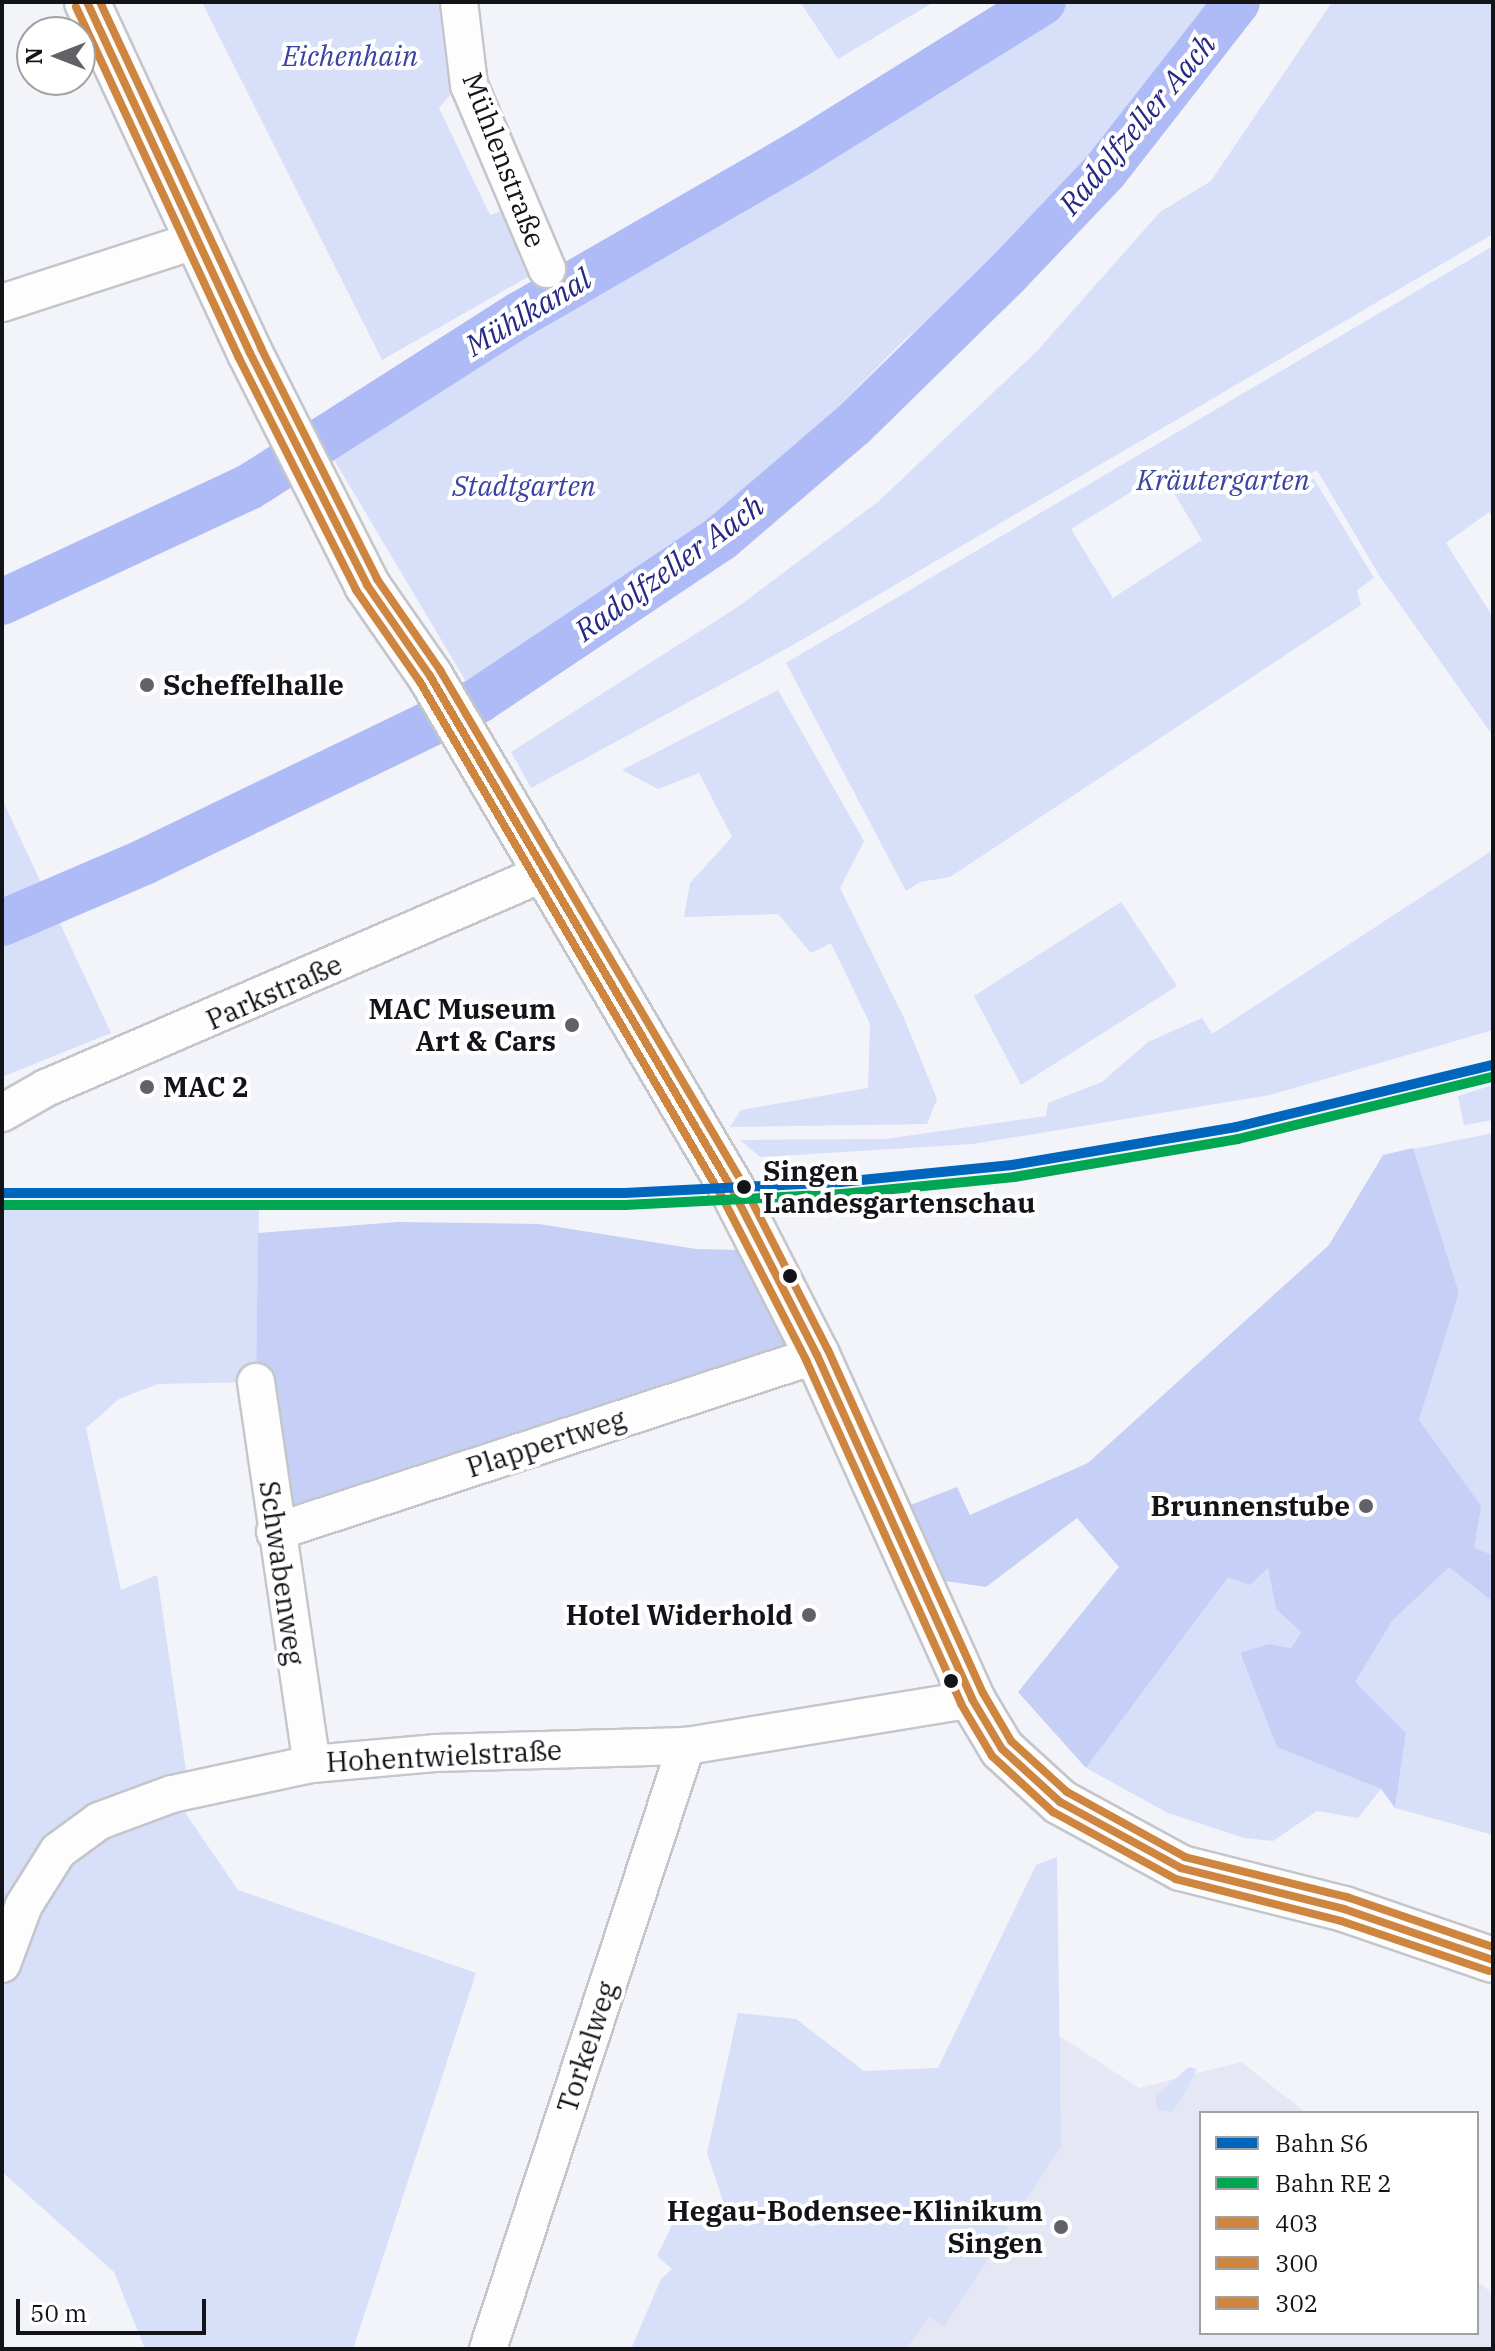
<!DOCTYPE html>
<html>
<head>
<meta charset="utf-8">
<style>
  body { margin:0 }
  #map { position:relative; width:1495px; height:2351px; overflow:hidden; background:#f2f4fa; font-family:"IBM Plex Serif",serif }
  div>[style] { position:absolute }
  .built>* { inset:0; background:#e5e8f4 }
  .green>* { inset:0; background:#d8dff9 }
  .forest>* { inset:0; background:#c6cff6 }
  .river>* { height:46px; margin:-23px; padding:0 23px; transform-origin:23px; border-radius:23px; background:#afbbf6 }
  .roads { filter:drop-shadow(2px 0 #c4c6cb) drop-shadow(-2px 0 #c4c6cb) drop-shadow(0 2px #c4c6cb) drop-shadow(0 -2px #c4c6cb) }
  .minor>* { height:36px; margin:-18px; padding:0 18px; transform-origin:18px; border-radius:18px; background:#fdfdfe }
  .major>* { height:44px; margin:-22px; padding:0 22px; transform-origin:22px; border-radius:22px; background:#fdfdfe }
  .bus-1>* { height:8px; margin:-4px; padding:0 4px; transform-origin:4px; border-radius:4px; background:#cd853f }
  .bus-2>* { height:8px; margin:-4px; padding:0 4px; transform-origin:4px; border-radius:4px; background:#cd853f }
  .bus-3>* { height:8px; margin:-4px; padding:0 4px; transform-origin:4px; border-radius:4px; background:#cd853f }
  .rail-1>* { height:10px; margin:-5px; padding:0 5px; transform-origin:5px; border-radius:5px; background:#0065bd }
  .rail-2>* { height:10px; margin:-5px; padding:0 5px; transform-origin:5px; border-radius:5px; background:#00a651 }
  .dots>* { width:22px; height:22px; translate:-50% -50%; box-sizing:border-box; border:4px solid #fff; border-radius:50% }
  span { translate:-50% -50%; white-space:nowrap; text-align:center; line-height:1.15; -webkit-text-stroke:8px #fff; paint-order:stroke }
  .park-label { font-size:28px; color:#3b43a1; font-style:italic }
  .street-label { font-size:28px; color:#131418 }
  .poi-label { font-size:28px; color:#131418; font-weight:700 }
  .left { translate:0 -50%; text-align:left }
  .right { translate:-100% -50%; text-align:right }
  .stop-label { font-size:28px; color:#131418; font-weight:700 }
  .water-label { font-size:30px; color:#272884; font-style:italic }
  .frame { position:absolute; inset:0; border:4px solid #131418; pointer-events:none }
  .legend { position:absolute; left:1199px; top:2111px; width:280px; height:224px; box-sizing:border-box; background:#fff; border:2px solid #a1a1a3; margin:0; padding:10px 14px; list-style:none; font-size:24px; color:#131418 }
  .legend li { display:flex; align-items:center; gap:16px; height:40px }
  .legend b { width:40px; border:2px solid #a1a1a3 }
  .north { position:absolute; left:16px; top:16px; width:80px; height:80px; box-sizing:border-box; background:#fff; border:2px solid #a1a1a3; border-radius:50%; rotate:270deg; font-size:22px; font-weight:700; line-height:32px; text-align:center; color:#131418 }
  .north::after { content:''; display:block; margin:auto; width:28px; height:36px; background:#616267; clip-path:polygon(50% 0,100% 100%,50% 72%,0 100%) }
  .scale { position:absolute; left:16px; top:2299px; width:190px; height:36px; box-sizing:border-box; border:4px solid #131418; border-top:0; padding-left:10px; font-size:24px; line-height:28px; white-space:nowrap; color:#131418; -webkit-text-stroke:6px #fff; paint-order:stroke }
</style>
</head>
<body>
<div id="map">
  <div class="built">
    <i style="clip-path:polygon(1060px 2036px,1139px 2088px,1241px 2062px,1307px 2113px,1201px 2113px,1201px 2333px,1477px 2333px,1477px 2281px,1493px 2294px,1493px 2349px,832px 2349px)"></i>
  </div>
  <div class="green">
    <i style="clip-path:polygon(202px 2px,451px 2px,463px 80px,439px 108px,490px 215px,511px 208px,540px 270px,382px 360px)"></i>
    <i style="clip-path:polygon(800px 2px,934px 2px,838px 59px)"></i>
    <i style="clip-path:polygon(1049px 2px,1229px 2px,1214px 51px,983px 274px,902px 342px,715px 533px,474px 695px,320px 436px,803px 155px)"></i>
    <i style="clip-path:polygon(1332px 2px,1493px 2px,1493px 234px,786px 649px,531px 788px,511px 752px,739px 606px,879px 501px,1038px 350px,1160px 212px,1211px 181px)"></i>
    <i style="clip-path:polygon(evenodd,1493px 246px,1493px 518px,1489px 512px,1446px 543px,1493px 617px,1493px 736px,1379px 575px,1317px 470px,1302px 479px,1314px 479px,1374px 578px,1357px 590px,1361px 605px,950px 877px,920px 882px,906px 891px,786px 663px,1493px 246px,1162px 473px,1202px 540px,1113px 598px,1071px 529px,1162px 473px)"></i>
    <i style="clip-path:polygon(778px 690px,864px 841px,840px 888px,904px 1018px,937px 1099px,927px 1124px,730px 1127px,741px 1110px,868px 1088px,870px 1024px,831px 943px,811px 953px,778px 914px,684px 917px,690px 883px,732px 837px,699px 773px,658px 789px,622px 770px)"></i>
    <i style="clip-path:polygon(2px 799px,111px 1033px,2px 1077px)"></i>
    <i style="clip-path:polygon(1493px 850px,1493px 1030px,1270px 1095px,973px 1144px,760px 1157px,740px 1140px,885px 1139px,1046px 1116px,1048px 1103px,1102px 1082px,1148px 1042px,1202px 1018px,1212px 1034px)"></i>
    <i style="clip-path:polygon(1121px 902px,1177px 986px,1021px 1085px,974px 996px)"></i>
    <i style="clip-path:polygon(1493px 1085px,1493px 1120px,1464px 1125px,1458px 1096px)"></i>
    <i style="clip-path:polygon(1493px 1133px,1493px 1555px,1474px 1548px,1419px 1420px,1459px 1293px,1413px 1149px)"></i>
    <i style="clip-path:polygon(2px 1206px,259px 1206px,256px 1382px,158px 1384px,119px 1399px,86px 1428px,121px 1590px,157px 1575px,189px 1790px,173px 1795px,238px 1890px,476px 1973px,353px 2349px,145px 2349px,114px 2272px,2px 2172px)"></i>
    <i style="clip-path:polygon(1449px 1566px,1493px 1602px,1493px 1835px,1395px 1808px,1406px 1733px,1354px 1682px,1392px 1621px)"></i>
    <i style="clip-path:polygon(1268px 1567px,1276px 1609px,1301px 1631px,1291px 1648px,1269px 1644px,1240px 1654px,1277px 1746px,1381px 1789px,1358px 1818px,1317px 1811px,1273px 1841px,1244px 1838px,1168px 1813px,1086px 1768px,1228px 1576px)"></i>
    <i style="clip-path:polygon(1057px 1857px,1061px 2146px,944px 2327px,930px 2317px,906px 2349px,631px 2349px,661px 2279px,672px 2269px,657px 2256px,682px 2204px,728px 2216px,707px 2153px,738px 2013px,796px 2019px,864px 2071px,938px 2068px,1036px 1865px)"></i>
    <i style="clip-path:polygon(1189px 2067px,1197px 2069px,1181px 2100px,1172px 2112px,1158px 2110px,1155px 2096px)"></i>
  </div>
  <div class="forest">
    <i style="clip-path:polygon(1413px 1148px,1459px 1293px,1419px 1420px,1481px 1506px,1474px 1548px,1493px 1555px,1493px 1602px,1449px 1567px,1392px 1621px,1355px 1682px,1406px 1733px,1395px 1808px,1381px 1789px,1277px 1747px,1240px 1653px,1269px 1644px,1291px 1648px,1301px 1632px,1276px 1609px,1268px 1568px,1250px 1585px,1228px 1577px,1086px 1768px,1018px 1692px,1119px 1567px,1077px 1518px,986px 1587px,938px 1580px,908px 1506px,957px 1487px,970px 1515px,1088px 1463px,1329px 1245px,1383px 1155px)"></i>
    <i style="clip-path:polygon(398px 1222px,539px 1224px,696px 1249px,739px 1250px,794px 1363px,275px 1532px,256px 1382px,258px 1233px)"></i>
  </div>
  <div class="river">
    <i style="left:2px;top:602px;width:272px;rotate:-25deg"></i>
    <i style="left:249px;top:487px;width:322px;rotate:-32.5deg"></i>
    <i style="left:521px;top:314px;width:322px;rotate:-30deg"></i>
    <i style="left:800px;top:153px;width:286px;rotate:-31.9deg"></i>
    <i style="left:2px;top:923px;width:155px;rotate:-23.2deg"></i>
    <i style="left:144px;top:862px;width:372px;rotate:-25.8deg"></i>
    <i style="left:479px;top:700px;width:291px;rotate:-33.8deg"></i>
    <i style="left:721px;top:538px;width:174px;rotate:-40.6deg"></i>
    <i style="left:853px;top:425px;width:217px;rotate:-44.4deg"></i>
    <i style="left:1008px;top:273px;width:141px;rotate:-46.4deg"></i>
    <i style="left:1105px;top:171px;width:214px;rotate:-52deg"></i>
  </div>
  <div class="roads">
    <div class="minor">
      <i style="left:459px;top:2px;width:84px;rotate:83.1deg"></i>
      <i style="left:469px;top:85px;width:200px;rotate:67deg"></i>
      <i style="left:2px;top:303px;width:205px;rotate:-17.9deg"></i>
      <i style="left:2px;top:1113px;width:51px;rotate:-29.6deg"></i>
      <i style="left:46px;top:1088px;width:545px;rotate:-23.36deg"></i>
      <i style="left:256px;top:1382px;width:386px;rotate:81.7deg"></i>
      <i style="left:275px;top:1532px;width:570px;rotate:-18.09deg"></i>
      <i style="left:2px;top:1964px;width:63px;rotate:-69.6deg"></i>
      <i style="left:24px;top:1905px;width:64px;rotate:-57.8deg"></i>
      <i style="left:58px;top:1851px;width:51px;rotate:-36.2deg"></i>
      <i style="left:99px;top:1821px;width:78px;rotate:-20.3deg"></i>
      <i style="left:172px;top:1794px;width:143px;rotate:-12.1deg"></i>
      <i style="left:312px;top:1764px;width:123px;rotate:-5.1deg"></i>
      <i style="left:435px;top:1753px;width:251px;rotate:-1.6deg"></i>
      <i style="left:686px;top:1746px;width:290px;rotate:-9.3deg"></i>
      <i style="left:488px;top:2349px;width:635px;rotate:-71.82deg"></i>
    </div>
    <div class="major">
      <i style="left:87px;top:2px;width:387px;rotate:65.1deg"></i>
      <i style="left:250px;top:353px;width:260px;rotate:63.2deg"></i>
      <i style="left:367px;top:585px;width:111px;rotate:55.3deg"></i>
      <i style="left:430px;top:676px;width:595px;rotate:59.51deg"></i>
      <i style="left:732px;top:1189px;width:186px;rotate:62.9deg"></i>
      <i style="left:817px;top:1355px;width:377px;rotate:65.7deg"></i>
      <i style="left:972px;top:1699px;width:58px;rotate:59deg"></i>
      <i style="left:1002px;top:1749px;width:79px;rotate:42.4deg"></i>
      <i style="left:1060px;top:1802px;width:138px;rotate:28.6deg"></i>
      <i style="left:1181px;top:1868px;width:168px;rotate:14.1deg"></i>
      <i style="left:1344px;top:1909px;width:157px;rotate:18.9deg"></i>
    </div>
  </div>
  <div class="bus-1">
    <i style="left:87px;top:2px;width:387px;rotate:65.1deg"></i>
    <i style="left:250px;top:353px;width:260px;rotate:63.2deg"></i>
    <i style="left:367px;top:585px;width:111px;rotate:55.3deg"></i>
    <i style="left:430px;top:676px;width:595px;rotate:59.51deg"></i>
    <i style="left:732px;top:1189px;width:186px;rotate:62.9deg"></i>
    <i style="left:817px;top:1355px;width:377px;rotate:65.7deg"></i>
    <i style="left:972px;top:1699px;width:58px;rotate:59deg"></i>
    <i style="left:1002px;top:1749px;width:79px;rotate:42.4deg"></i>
    <i style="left:1060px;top:1802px;width:138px;rotate:28.6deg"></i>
    <i style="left:1181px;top:1868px;width:168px;rotate:14.1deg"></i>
    <i style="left:1344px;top:1909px;width:157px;rotate:18.9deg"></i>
  </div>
  <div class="bus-2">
    <i style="left:76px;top:7px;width:387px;rotate:65.1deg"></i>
    <i style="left:239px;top:358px;width:260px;rotate:63.2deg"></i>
    <i style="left:356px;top:590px;width:112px;rotate:55.2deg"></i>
    <i style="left:420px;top:682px;width:595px;rotate:59.6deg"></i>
    <i style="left:721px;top:1195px;width:186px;rotate:62.7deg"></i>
    <i style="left:806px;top:1360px;width:377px;rotate:65.7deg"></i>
    <i style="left:961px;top:1704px;width:61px;rotate:59.2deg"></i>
    <i style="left:992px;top:1756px;width:83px;rotate:42.6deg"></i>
    <i style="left:1053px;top:1812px;width:140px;rotate:28.6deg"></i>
    <i style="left:1176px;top:1879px;width:170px;rotate:14.3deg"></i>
    <i style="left:1341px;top:1921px;width:156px;rotate:18.7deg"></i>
  </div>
  <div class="bus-3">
    <i style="left:100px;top:2px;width:382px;rotate:65deg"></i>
    <i style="left:261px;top:348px;width:258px;rotate:63.3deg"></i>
    <i style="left:377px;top:579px;width:111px;rotate:55.3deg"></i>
    <i style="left:440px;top:670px;width:597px;rotate:59.48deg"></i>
    <i style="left:743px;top:1184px;width:186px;rotate:62.9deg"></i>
    <i style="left:828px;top:1350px;width:376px;rotate:65.7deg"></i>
    <i style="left:983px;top:1693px;width:56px;rotate:59.7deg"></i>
    <i style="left:1011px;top:1741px;width:76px;rotate:42.3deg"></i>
    <i style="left:1067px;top:1792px;width:135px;rotate:28.8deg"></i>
    <i style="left:1185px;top:1857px;width:167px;rotate:13.9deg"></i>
    <i style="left:1347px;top:1897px;width:154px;rotate:18.9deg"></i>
  </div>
  <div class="rail-1">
    <i style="left:2px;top:1193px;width:623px"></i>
    <i style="left:625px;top:1193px;width:216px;rotate:-2.9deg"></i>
    <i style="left:841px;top:1182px;width:172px;rotate:-5.7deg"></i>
    <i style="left:1012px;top:1165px;width:227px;rotate:-9.6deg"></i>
    <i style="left:1236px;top:1127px;width:264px;rotate:-13.6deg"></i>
  </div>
  <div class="rail-2">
    <i style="left:2px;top:1205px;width:623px"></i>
    <i style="left:625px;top:1205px;width:217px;rotate:-2.9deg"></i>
    <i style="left:842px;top:1194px;width:173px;rotate:-5.6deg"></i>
    <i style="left:1014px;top:1177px;width:227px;rotate:-9.6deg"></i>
    <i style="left:1238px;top:1139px;width:262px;rotate:-13.7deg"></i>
  </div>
  <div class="dots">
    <i style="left:147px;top:685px;background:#616267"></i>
    <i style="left:572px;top:1025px;background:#616267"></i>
    <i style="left:147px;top:1087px;background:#616267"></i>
    <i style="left:744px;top:1187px;background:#131418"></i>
    <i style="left:790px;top:1276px;background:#131418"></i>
    <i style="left:1366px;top:1506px;background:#616267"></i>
    <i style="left:809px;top:1615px;background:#616267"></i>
    <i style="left:951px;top:1681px;background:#131418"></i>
    <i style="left:1061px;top:2227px;background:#616267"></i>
  </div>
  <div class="park-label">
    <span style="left:350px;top:56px">Eichenhain</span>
    <span style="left:1223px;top:480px">Kräutergarten</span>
    <span style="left:524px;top:486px">Stadtgarten</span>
  </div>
  <div class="street-label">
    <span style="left:504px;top:160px;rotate:69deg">Mühlenstraße</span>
    <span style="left:274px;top:992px;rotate:-24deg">Parkstraße</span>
    <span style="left:546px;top:1443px;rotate:-18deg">Plappertweg</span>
    <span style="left:282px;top:1573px;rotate:82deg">Schwabenweg</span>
    <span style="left:444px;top:1756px;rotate:-3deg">Hohentwielstraße</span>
    <span style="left:587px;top:2047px;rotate:-72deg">Torkelweg</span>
  </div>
  <div class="poi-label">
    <span class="left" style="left:163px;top:685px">Scheffelhalle</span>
    <span class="right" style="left:556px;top:1025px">MAC Museum<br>Art &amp; Cars</span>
    <span class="left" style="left:163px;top:1087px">MAC 2</span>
    <span class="right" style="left:1350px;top:1506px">Brunnenstube</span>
    <span class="right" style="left:793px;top:1615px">Hotel Widerhold</span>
    <span class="right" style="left:1043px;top:2227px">Hegau-Bodensee-Klinikum<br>Singen</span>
  </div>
  <div class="stop-label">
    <span class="left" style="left:763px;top:1187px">Singen<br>Landesgartenschau</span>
  </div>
  <div class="water-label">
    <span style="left:1137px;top:124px;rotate:-50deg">Radolfzeller Aach</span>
    <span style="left:528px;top:312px;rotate:-31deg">Mühlkanal</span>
    <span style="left:669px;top:568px;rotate:-36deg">Radolfzeller Aach</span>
  </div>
  <div class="frame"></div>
  <ul class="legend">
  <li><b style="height:10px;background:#0065bd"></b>Bahn S6</li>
  <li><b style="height:10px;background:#00a651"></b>Bahn RE 2</li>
  <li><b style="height:10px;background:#cd853f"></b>403</li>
  <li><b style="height:10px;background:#cd853f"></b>300</li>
  <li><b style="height:10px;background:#cd853f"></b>302</li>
  </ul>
  <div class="north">N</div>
  <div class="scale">50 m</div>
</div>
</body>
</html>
